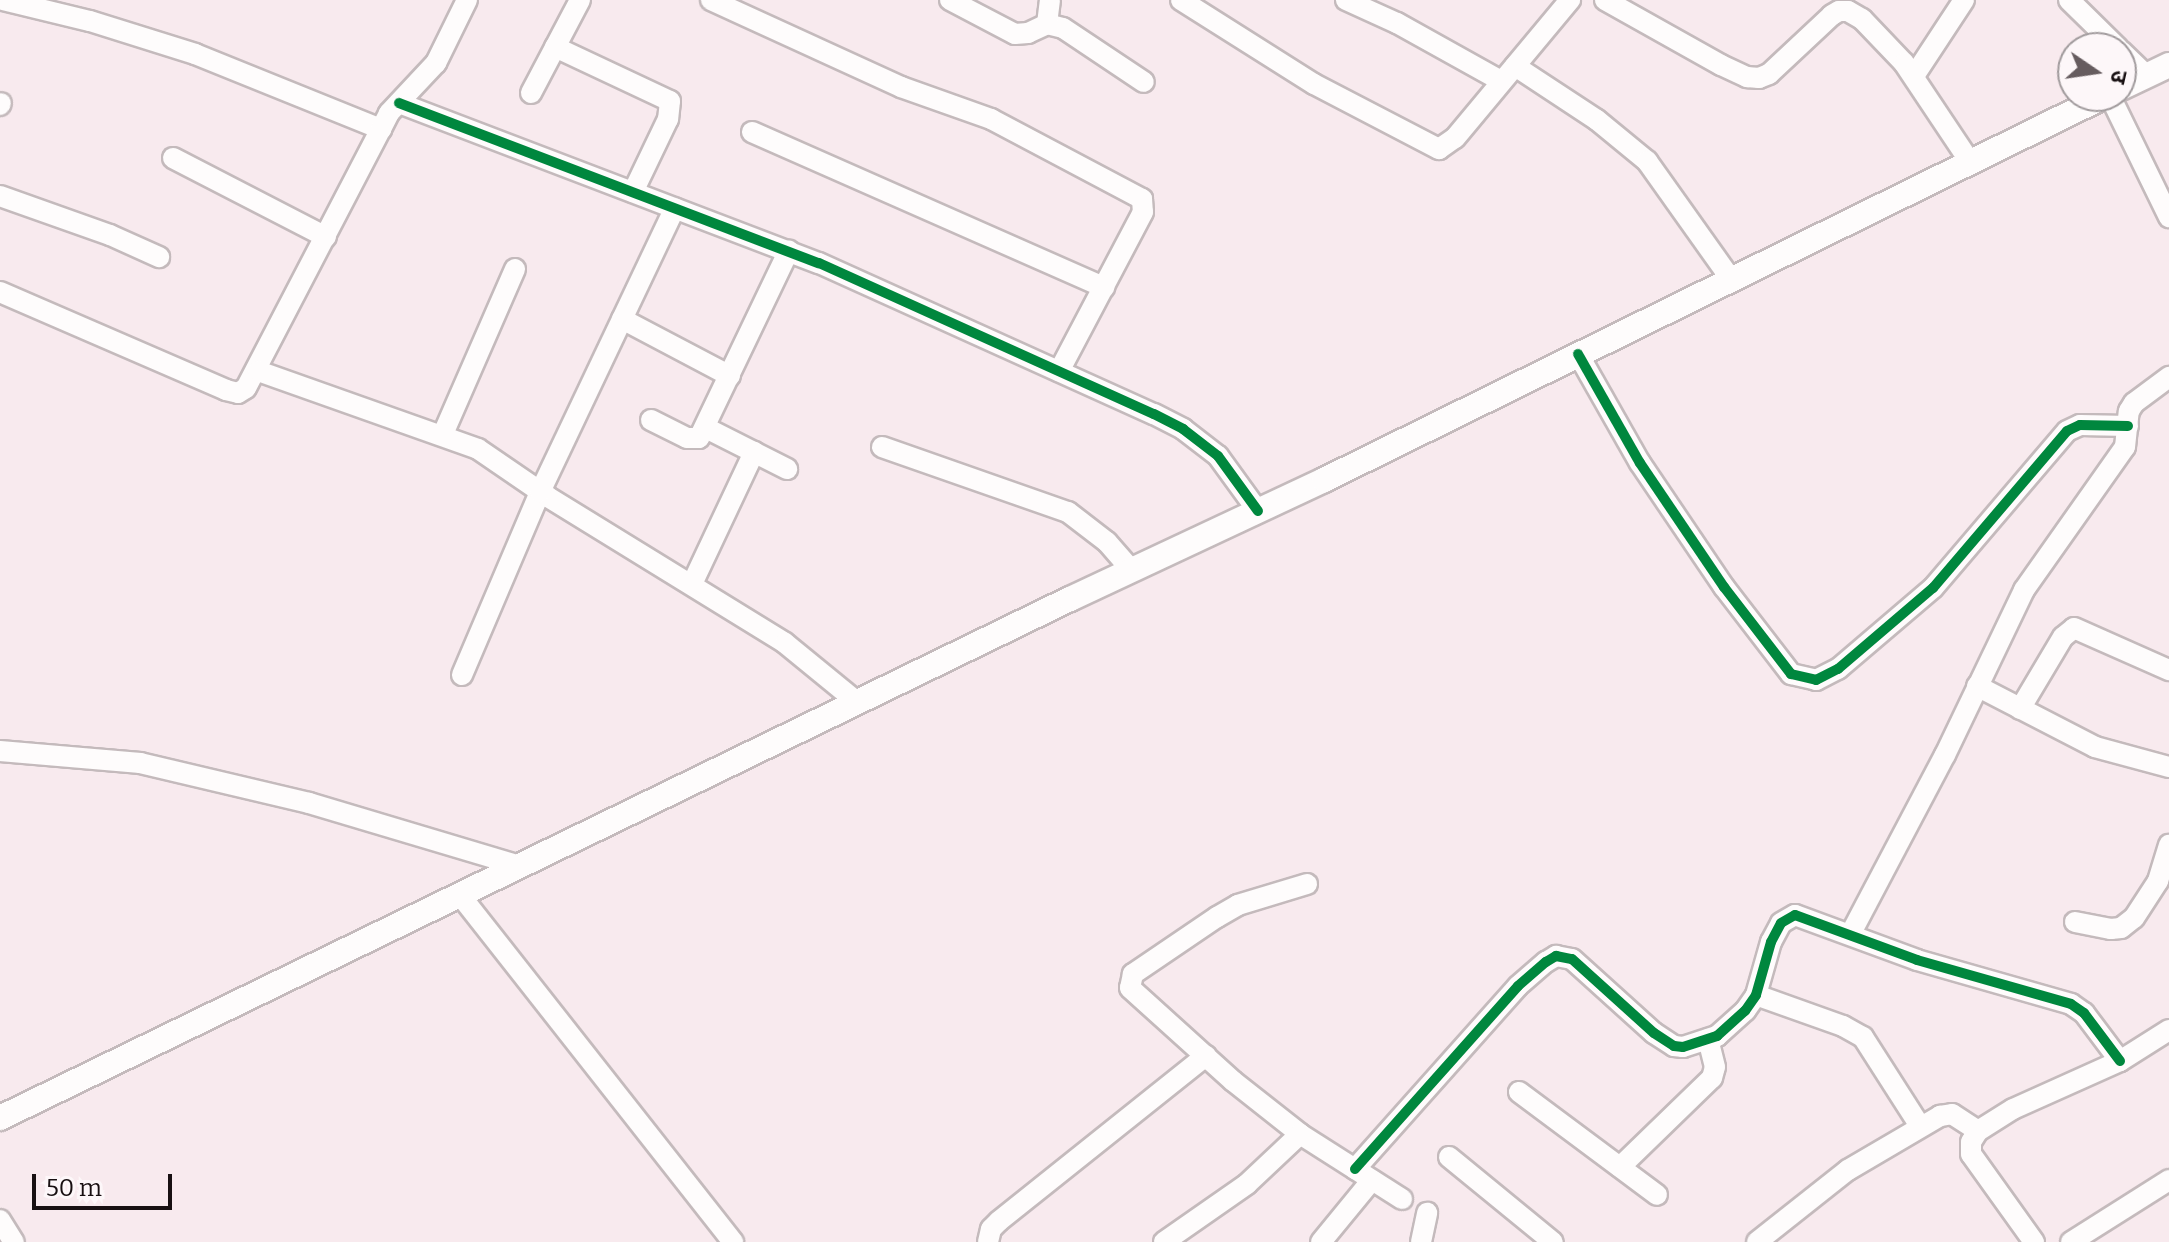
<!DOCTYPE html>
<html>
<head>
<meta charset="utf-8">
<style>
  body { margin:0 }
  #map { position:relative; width:2169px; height:1242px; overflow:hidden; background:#f8eaee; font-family:Bitter,"Noto Sans Devanagari",serif }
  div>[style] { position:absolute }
  .roads { filter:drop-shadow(2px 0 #c4babc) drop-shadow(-2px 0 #c4babc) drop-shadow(0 2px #c4babc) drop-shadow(0 -2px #c4babc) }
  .minor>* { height:20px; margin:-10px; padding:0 10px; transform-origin:10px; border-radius:10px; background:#fefcfc }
  .major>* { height:24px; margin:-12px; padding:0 12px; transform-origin:12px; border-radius:12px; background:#fefcfc }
  .cycleway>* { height:10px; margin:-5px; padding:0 5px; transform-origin:5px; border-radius:5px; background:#00873e }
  span { translate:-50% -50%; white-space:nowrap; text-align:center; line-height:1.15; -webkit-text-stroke:7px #fdf7f9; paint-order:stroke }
  .north { position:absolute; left:2057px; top:32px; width:80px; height:80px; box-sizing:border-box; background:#fdf7f9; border:2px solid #a19b9d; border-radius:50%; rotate:103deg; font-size:22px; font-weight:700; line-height:32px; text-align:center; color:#181012 }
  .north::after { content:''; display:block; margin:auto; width:28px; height:36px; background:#665c5f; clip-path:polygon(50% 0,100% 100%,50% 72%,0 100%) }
  .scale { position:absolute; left:32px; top:1174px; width:140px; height:36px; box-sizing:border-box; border:4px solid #181012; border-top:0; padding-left:10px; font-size:24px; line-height:28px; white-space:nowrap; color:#181012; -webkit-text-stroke:6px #fdf7f9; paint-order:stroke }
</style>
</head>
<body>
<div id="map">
  <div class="roads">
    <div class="minor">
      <i style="left:3px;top:0;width:89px;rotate:13.6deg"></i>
      <i style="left:90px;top:21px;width:110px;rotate:17.4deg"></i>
      <i style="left:195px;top:54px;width:201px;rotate:22deg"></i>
      <i style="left:711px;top:0;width:209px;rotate:24.6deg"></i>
      <i style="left:901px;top:87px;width:96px;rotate:19.6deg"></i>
      <i style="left:991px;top:119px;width:171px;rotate:27.9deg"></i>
      <i style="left:1142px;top:199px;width:13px;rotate:86deg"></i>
      <i style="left:1143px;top:212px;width:180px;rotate:117.8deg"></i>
      <i style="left:950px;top:0;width:73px;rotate:27.6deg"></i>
      <i style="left:1015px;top:34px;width:13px;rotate:-4deg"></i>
      <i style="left:1028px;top:33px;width:21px;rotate:-25deg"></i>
      <i style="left:1047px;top:24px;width:16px;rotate:14deg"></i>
      <i style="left:1063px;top:28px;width:97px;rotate:33.7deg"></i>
      <i style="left:1181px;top:0;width:157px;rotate:32.3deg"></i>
      <i style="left:1314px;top:84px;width:141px;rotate:27.5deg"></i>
      <i style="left:1439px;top:149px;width:19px;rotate:-35deg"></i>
      <i style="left:1455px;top:138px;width:180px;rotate:-50.2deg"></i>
      <i style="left:1346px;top:0;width:56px;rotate:24.3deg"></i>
      <i style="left:1397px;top:23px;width:119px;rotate:29.1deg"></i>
      <i style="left:1605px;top:0;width:133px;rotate:29.3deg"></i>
      <i style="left:1721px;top:65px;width:29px;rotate:25deg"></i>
      <i style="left:1747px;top:77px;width:12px;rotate:5deg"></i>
      <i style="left:1759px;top:78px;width:11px;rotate:-22deg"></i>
      <i style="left:1769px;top:74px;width:86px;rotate:-43.1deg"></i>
      <i style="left:1832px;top:15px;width:8px;rotate:-30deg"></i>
      <i style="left:1839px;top:11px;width:9px"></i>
      <i style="left:1848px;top:11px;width:16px;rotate:30deg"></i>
      <i style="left:1862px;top:19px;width:61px;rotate:46.3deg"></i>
      <i style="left:1904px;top:63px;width:119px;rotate:56.3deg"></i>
      <i style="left:2069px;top:0;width:69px;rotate:44.4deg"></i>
      <i style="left:1047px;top:24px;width:24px;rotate:-83deg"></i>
      <i style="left:555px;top:47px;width:127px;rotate:25.2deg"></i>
      <i style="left:670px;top:101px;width:18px;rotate:96deg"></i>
      <i style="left:668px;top:119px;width:81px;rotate:115.6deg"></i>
      <i style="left:2121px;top:51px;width:36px;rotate:44deg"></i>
      <i style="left:1515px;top:66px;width:98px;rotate:33.4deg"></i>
      <i style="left:1597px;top:120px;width:65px;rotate:39.4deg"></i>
      <i style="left:1647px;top:161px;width:145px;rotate:54.6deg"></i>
      <i style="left:1914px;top:76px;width:91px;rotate:-56.7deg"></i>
      <i style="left:531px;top:93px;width:105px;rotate:-62.2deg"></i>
      <i style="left:2110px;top:96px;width:135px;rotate:64deg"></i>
      <i style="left:399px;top:103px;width:449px;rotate:20.9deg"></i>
      <i style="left:819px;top:263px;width:367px;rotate:24.3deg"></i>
      <i style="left:1154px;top:414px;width:33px;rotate:27deg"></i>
      <i style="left:1183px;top:429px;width:44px;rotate:37.6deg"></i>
      <i style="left:1218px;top:456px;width:68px;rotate:54deg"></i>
      <i style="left:0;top:105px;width:2px;rotate:-63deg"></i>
      <i style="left:752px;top:132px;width:385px;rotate:23.8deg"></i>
      <i style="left:173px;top:158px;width:172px;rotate:27.3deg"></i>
      <i style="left:0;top:196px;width:117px;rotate:19.5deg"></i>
      <i style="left:110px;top:235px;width:54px;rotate:24.2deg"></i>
      <i style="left:0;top:292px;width:246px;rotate:23.4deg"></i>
      <i style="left:226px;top:390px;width:12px;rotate:14deg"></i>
      <i style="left:238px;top:393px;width:9px;rotate:-32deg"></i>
      <i style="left:246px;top:388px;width:292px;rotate:-62.5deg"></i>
      <i style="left:381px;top:129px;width:18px;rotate:-63deg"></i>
      <i style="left:389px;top:113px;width:69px;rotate:-46.8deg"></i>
      <i style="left:436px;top:63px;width:70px;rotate:-63.8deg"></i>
      <i style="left:622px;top:319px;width:122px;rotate:27.8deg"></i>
      <i style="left:1578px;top:354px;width:125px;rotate:60.4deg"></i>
      <i style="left:1640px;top:463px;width:150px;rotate:55.9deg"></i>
      <i style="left:1724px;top:587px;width:110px;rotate:52.4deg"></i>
      <i style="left:1791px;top:674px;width:26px;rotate:13deg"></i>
      <i style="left:1816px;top:680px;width:25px;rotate:-27deg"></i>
      <i style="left:1838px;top:669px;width:125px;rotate:-40.5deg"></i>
      <i style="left:1933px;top:588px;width:206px;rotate:-49.5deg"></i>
      <i style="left:2067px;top:431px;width:14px;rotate:-25deg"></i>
      <i style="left:2080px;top:425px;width:48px;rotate:1.2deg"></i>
      <i style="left:258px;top:371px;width:233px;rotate:19.5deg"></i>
      <i style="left:478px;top:449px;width:85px;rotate:34.4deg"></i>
      <i style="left:548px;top:497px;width:278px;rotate:31.6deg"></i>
      <i style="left:785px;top:643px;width:93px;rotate:39.3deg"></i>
      <i style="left:651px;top:420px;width:40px;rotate:26.6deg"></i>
      <i style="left:687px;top:438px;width:12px"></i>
      <i style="left:699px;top:438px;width:208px;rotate:-64.4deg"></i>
      <i style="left:706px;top:428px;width:91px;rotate:26.8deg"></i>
      <i style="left:443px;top:434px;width:180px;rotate:-66.4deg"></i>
      <i style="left:882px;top:447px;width:197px;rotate:19.3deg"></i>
      <i style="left:1068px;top:512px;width:49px;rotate:37.6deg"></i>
      <i style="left:1107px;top:542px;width:37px;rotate:49deg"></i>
      <i style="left:692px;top:584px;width:146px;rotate:-64.8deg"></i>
      <i style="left:462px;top:675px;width:199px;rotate:-66.9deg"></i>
      <i style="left:540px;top:492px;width:314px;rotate:-64.6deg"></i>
      <i style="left:1977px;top:686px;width:133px;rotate:27.3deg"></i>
      <i style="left:2095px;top:747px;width:77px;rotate:15.1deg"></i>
      <i style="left:2020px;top:709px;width:84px;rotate:-59.2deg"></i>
      <i style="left:2063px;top:637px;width:14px;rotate:-39deg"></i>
      <i style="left:2074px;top:628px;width:104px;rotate:23.9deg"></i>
      <i style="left:0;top:751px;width:141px;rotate:4.9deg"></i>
      <i style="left:140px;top:763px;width:174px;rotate:13.3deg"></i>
      <i style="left:309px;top:803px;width:220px;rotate:16.6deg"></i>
      <i style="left:1307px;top:884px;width:72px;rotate:163.1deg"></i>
      <i style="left:1238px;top:905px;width:24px;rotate:150deg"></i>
      <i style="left:1217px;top:917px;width:102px;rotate:145.8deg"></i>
      <i style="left:1133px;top:974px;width:14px;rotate:102deg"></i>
      <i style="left:1130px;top:988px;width:139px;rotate:42.1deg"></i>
      <i style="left:1233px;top:1081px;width:85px;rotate:38.3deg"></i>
      <i style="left:1300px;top:1134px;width:121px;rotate:32.5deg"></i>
      <i style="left:460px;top:895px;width:442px;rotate:51.8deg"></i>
      <i style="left:2075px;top:922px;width:37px;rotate:11deg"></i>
      <i style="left:2111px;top:929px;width:10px;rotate:-6deg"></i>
      <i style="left:2121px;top:928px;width:16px;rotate:-38deg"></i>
      <i style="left:2134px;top:918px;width:44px;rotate:-57deg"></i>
      <i style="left:2158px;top:881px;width:38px;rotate:-73deg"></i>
      <i style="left:1851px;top:933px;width:201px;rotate:-62.2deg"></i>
      <i style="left:1945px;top:755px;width:183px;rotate:-64.4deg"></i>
      <i style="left:2024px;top:590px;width:175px;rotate:-54.8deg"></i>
      <i style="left:2125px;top:447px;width:36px;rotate:-84deg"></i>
      <i style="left:2129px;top:411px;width:9px;rotate:-58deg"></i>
      <i style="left:2134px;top:403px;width:44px;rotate:-36.6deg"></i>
      <i style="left:1756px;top:995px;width:92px;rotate:19.6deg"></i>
      <i style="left:1843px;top:1026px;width:23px;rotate:29deg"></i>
      <i style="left:1863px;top:1037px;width:106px;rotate:57.4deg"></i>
      <i style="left:1519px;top:1092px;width:172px;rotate:36.7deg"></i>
      <i style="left:1449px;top:1157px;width:134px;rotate:39.3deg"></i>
      <i style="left:1620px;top:1167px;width:128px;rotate:-44.1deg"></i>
      <i style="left:1712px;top:1078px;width:11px;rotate:-75deg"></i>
      <i style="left:1715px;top:1067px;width:29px;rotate:-104deg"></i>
      <i style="left:1355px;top:1169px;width:245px;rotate:-48.3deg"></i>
      <i style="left:1518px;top:986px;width:37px;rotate:-41deg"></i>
      <i style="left:1546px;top:962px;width:12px;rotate:-31deg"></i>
      <i style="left:1556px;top:956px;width:16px;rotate:11deg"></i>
      <i style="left:1572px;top:959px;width:110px;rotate:42.1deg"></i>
      <i style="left:1654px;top:1033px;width:24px;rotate:33deg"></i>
      <i style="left:1674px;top:1046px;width:9px;rotate:6deg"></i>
      <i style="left:1683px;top:1047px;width:36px;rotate:-18deg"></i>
      <i style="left:1717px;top:1036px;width:38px;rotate:-42deg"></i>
      <i style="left:1745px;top:1011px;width:19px;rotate:-55deg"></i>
      <i style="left:1756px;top:995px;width:55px;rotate:-74.2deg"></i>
      <i style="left:1771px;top:942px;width:21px;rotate:-62deg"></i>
      <i style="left:1781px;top:923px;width:16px;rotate:-30deg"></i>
      <i style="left:1795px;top:915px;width:130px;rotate:20.2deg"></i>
      <i style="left:1917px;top:960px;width:160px;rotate:15.9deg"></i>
      <i style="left:2071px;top:1004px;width:16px;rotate:35deg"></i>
      <i style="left:2084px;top:1013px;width:60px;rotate:53.1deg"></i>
      <i style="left:0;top:1220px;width:26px;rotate:58deg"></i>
      <i style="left:988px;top:1242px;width:13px;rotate:-77deg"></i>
      <i style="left:991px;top:1229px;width:11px;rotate:-45deg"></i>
      <i style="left:999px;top:1221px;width:265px;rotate:-38.6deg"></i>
      <i style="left:1164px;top:1242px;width:101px;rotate:-34.9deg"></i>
      <i style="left:1247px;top:1184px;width:73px;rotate:-43.3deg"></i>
      <i style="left:1321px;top:1242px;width:80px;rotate:-50.6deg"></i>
      <i style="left:1421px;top:1242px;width:30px;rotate:-78deg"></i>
      <i style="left:1757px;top:1242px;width:116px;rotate:-38.4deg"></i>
      <i style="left:1848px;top:1170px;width:107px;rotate:-30.4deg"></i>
      <i style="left:1940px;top:1116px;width:12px;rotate:-9deg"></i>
      <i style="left:1952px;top:1114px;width:31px;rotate:33deg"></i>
      <i style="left:2034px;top:1242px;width:108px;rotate:-125.6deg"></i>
      <i style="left:1971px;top:1154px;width:12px;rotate:-90deg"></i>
      <i style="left:1971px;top:1142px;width:13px;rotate:-58deg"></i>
      <i style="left:1978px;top:1131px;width:41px;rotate:-32.2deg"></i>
      <i style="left:2013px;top:1109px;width:117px;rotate:-24.2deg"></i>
      <i style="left:2120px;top:1061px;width:58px;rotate:-32.3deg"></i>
      <i style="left:2071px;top:1242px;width:116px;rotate:-32.3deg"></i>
    </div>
    <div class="major">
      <i style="left:2121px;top:88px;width:53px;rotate:-25.6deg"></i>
      <i style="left:0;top:1118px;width:1189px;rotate:-25.88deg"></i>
      <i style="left:1070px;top:599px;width:280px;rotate:-25.1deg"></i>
      <i style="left:1324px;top:480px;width:870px;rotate:-26.18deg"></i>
    </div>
  </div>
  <div class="cycleway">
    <i style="left:399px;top:103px;width:449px;rotate:20.9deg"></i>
    <i style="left:819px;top:263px;width:367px;rotate:24.3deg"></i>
    <i style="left:1154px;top:414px;width:33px;rotate:27deg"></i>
    <i style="left:1183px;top:429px;width:44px;rotate:37.6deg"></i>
    <i style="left:1218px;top:456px;width:68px;rotate:54deg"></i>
    <i style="left:1578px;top:354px;width:125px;rotate:60.4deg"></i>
    <i style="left:1640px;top:463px;width:150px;rotate:55.9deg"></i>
    <i style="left:1724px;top:587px;width:110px;rotate:52.4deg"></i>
    <i style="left:1791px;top:674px;width:26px;rotate:13deg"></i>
    <i style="left:1816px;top:680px;width:25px;rotate:-27deg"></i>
    <i style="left:1838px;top:669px;width:125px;rotate:-40.5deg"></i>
    <i style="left:1933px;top:588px;width:206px;rotate:-49.5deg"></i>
    <i style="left:2067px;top:431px;width:14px;rotate:-25deg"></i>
    <i style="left:2080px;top:425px;width:48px;rotate:1.2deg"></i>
    <i style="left:1355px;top:1169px;width:245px;rotate:-48.3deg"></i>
    <i style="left:1518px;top:986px;width:37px;rotate:-41deg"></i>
    <i style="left:1546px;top:962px;width:12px;rotate:-31deg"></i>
    <i style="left:1556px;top:956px;width:16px;rotate:11deg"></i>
    <i style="left:1572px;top:959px;width:110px;rotate:42.1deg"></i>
    <i style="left:1654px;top:1033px;width:24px;rotate:33deg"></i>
    <i style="left:1674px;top:1046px;width:9px;rotate:6deg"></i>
    <i style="left:1683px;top:1047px;width:36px;rotate:-18deg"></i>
    <i style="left:1717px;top:1036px;width:38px;rotate:-42deg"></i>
    <i style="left:1745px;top:1011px;width:19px;rotate:-55deg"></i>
    <i style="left:1756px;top:995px;width:55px;rotate:-74.2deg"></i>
    <i style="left:1771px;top:942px;width:21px;rotate:-62deg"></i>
    <i style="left:1781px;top:923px;width:16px;rotate:-30deg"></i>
    <i style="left:1795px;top:915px;width:130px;rotate:20.2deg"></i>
    <i style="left:1917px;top:960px;width:160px;rotate:15.9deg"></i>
    <i style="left:2071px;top:1004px;width:16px;rotate:35deg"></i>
    <i style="left:2084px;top:1013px;width:60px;rotate:53.1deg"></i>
  </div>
  <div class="north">उ</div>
  <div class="scale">50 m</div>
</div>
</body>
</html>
